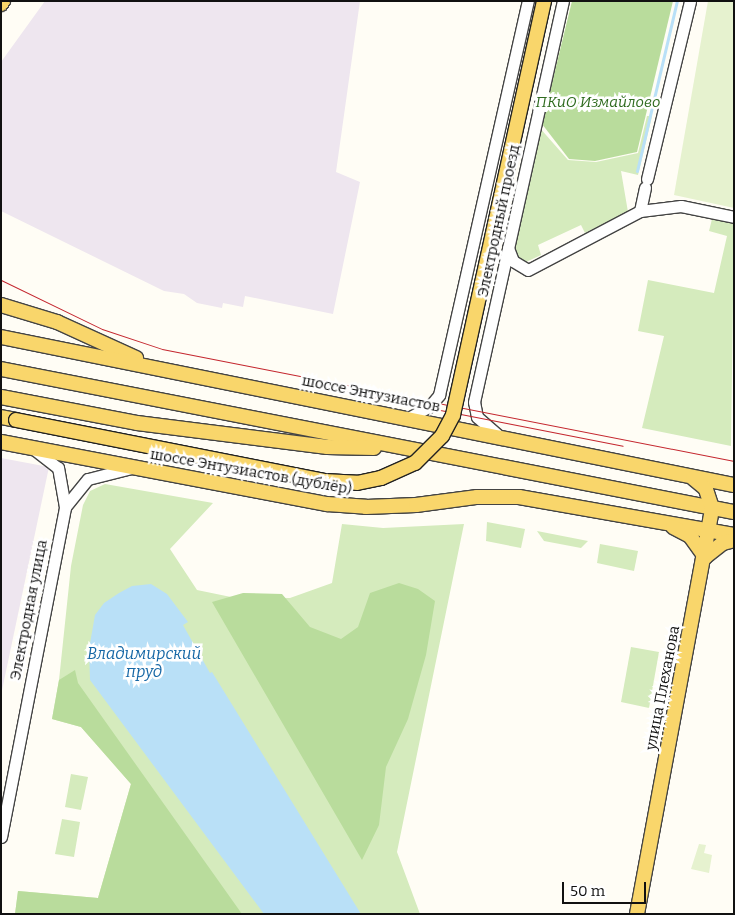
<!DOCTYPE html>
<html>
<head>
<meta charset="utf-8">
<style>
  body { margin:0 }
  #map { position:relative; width:735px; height:915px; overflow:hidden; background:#fffdf5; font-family:Bitter,serif }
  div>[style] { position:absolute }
  .industrial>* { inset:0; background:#eee6ef }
  .green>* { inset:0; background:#d5ebbd }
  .forest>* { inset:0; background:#b9dc9c }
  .pitch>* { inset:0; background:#e6f2cf }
  .water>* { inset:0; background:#b9e0f7 }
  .stream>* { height:3px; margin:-1.5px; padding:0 1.5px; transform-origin:1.5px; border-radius:1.5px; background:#b9e0f7 }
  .roads { filter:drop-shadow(1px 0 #444) drop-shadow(-1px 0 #444) drop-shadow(0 1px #444) drop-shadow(0 -1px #444) }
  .minor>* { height:11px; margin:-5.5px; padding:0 5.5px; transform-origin:5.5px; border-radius:5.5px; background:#fff }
  .major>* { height:14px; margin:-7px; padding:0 7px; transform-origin:7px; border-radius:7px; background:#f9d66b }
  .tram>* { height:1px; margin:-0.5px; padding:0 0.5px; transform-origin:0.5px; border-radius:0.5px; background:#c4262e }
  .bridges { filter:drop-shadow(1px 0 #222) drop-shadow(-1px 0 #222) drop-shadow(0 1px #222) drop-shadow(0 -1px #222) }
  .major-bridge>* { height:14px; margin:-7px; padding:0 7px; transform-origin:7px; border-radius:7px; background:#f9d66b }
  span { translate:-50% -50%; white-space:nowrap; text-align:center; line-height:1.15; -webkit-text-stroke:5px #fff; paint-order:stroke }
  .park-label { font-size:15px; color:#2f6b1f; font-style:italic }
  .street-label { font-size:15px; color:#111 }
  .water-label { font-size:16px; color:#1768a6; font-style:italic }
  .frame { position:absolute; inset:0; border:2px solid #111; pointer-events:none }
  .scale { position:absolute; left:562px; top:882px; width:84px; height:22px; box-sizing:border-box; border:2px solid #111; border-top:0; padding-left:6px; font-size:15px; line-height:18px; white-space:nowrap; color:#111; -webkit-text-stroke:4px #fff; paint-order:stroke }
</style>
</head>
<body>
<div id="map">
  <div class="industrial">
    <i style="clip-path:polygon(45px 1px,360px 1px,336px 172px,360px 182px,333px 314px,245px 296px,243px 307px,223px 303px,222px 308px,197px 303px,184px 294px,164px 291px,1px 211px,1px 62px)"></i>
    <i style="clip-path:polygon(1px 458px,49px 467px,1px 695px)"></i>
  </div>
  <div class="green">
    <i style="clip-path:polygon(647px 116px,652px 116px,638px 175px,621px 171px,628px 212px,585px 233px,581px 225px,538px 245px,541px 255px,526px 262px,519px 259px,513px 241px,539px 127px,568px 160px,596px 162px,638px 153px)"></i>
    <i style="clip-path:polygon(712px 219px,734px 224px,731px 446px,642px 428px,664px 336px,638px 331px,648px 280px,714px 293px,727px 236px,709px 231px)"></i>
    <i style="clip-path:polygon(105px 484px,213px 503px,170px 549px,197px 590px,231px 597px,290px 598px,332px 583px,342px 524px,383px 528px,464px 524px,397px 852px,420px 914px,15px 914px,18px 891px,98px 898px,131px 784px,81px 727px,52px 719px,59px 680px,71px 566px,83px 505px,90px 491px)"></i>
    <i style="clip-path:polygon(487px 522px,525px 529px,521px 548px,486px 541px)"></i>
    <i style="clip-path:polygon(537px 531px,588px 541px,581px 548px,544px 541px)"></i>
    <i style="clip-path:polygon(600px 544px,638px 551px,634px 571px,597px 563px)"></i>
    <i style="clip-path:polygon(631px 647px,659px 652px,649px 708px,621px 702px)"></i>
    <i style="clip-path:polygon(71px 774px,88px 777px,81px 810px,65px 807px)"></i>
    <i style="clip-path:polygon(62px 819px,80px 822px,74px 857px,55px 854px)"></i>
  </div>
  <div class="forest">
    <i style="clip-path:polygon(572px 1px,673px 1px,637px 152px,595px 161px,569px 159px,542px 124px)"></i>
    <i style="clip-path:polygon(399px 583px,418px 589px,435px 601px,426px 655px,408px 719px,386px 767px,379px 825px,362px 860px,212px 602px,243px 593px,282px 594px,310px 627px,341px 639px,358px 627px,370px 593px)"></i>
    <i style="clip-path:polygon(75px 670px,78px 683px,242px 914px,15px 914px,18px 891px,98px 898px,131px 784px,81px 727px,52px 719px,59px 680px)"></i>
  </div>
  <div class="pitch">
    <i style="clip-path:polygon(708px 1px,734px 1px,734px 208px,674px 195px)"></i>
    <i style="clip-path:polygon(699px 844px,706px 845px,704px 853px,712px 855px,709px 873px,691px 869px)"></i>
  </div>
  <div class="water">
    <i style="clip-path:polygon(151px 584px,167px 594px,188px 622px,183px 625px,210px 673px,212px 672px,361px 914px,264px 914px,90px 680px,89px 649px,95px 615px,104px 603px,119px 593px,132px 586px)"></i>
  </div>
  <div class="stream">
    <i style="left:637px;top:171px;width:175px;rotate:-76.8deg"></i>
  </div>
  <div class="roads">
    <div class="minor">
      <i style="left:647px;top:179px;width:183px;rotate:-76.4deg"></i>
      <i style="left:640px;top:211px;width:24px;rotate:-78deg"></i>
      <i style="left:508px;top:248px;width:14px;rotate:69deg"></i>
      <i style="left:513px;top:261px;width:17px;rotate:31deg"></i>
      <i style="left:528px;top:270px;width:127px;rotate:-27.8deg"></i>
      <i style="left:640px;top:211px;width:41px;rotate:-7deg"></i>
      <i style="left:681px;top:206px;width:54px;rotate:11.7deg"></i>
      <i style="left:408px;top:418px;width:24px;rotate:-28deg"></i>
      <i style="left:429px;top:407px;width:16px;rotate:-50deg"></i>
      <i style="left:439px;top:395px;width:404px;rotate:-77.3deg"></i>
      <i style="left:499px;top:436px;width:29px;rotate:-139deg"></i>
      <i style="left:477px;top:417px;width:15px;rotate:-101deg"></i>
      <i style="left:474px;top:402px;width:411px;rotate:-77.5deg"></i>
      <i style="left:65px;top:507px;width:36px;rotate:-51deg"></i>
      <i style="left:88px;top:479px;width:44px;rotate:-14.3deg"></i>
      <i style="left:1px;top:837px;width:336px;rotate:-79deg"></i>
      <i style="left:65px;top:507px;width:40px;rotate:-100deg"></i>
      <i style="left:58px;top:468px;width:29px;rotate:-142deg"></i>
    </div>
    <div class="major">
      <i style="left:1px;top:4px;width:4px;rotate:-56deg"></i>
      <i style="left:1px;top:305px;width:59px;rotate:16.9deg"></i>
      <i style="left:57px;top:322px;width:87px;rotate:24.5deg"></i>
      <i style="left:1px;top:337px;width:748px;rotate:11.42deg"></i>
      <i style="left:1px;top:369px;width:747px;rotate:11.04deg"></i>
      <i style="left:1px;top:397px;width:138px;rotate:10.8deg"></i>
      <i style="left:137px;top:423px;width:192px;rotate:7.2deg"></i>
      <i style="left:327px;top:447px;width:47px;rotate:1.2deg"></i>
      <i style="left:1px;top:417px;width:15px;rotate:11deg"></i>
      <i style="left:1px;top:442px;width:332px;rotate:10.8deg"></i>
      <i style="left:327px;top:504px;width:39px;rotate:4deg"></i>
      <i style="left:366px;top:507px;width:50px;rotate:-2.3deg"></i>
      <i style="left:416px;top:505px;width:62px;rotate:-7.5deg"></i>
      <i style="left:477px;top:497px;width:42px"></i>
      <i style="left:519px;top:497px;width:218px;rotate:10deg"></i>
      <i style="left:673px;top:527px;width:19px;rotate:28deg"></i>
      <i style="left:690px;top:536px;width:26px;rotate:54deg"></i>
      <i style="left:705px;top:557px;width:23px;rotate:-38deg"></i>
      <i style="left:723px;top:543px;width:11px;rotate:-15deg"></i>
      <i style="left:637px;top:914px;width:413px;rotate:-79.5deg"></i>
      <i style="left:712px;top:508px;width:20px;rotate:-108deg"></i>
      <i style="left:706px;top:489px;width:17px;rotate:-140deg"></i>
    </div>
  </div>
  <div class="tram">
    <i style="left:1px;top:280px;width:112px;rotate:25.9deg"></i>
    <i style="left:102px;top:329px;width:63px;rotate:18.4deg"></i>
    <i style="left:162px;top:349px;width:583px;rotate:11.08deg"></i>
    <i style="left:338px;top:390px;width:290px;rotate:11.1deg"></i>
  </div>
  <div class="bridges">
    <div class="major-bridge">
      <i style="left:16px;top:420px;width:314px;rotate:11.2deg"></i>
      <i style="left:324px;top:481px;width:33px;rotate:3deg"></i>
      <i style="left:357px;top:483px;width:25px;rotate:-12deg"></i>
      <i style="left:381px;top:478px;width:37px;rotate:-24deg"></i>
      <i style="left:415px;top:463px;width:38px;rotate:-45deg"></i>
      <i style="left:442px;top:436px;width:24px;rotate:-62deg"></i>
      <i style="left:453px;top:415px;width:424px;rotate:-77.6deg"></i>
    </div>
  </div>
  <div class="park-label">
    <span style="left:598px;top:103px">ПКиО Измайлово</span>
  </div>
  <div class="street-label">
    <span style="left:499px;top:221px;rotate:-78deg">Электродный проезд</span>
    <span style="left:371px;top:394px;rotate:11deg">шоссе Энтузиастов</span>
    <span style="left:251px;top:472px;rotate:10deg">шоссе Энтузиастов (дублёр)</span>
    <span style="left:29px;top:610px;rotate:-79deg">Электродная улица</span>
    <span style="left:663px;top:688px;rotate:-79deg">улица Плеханова</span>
  </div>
  <div class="water-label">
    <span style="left:144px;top:663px">Владимирский<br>пруд</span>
  </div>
  <div class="frame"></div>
  <div class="scale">50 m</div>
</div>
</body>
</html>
